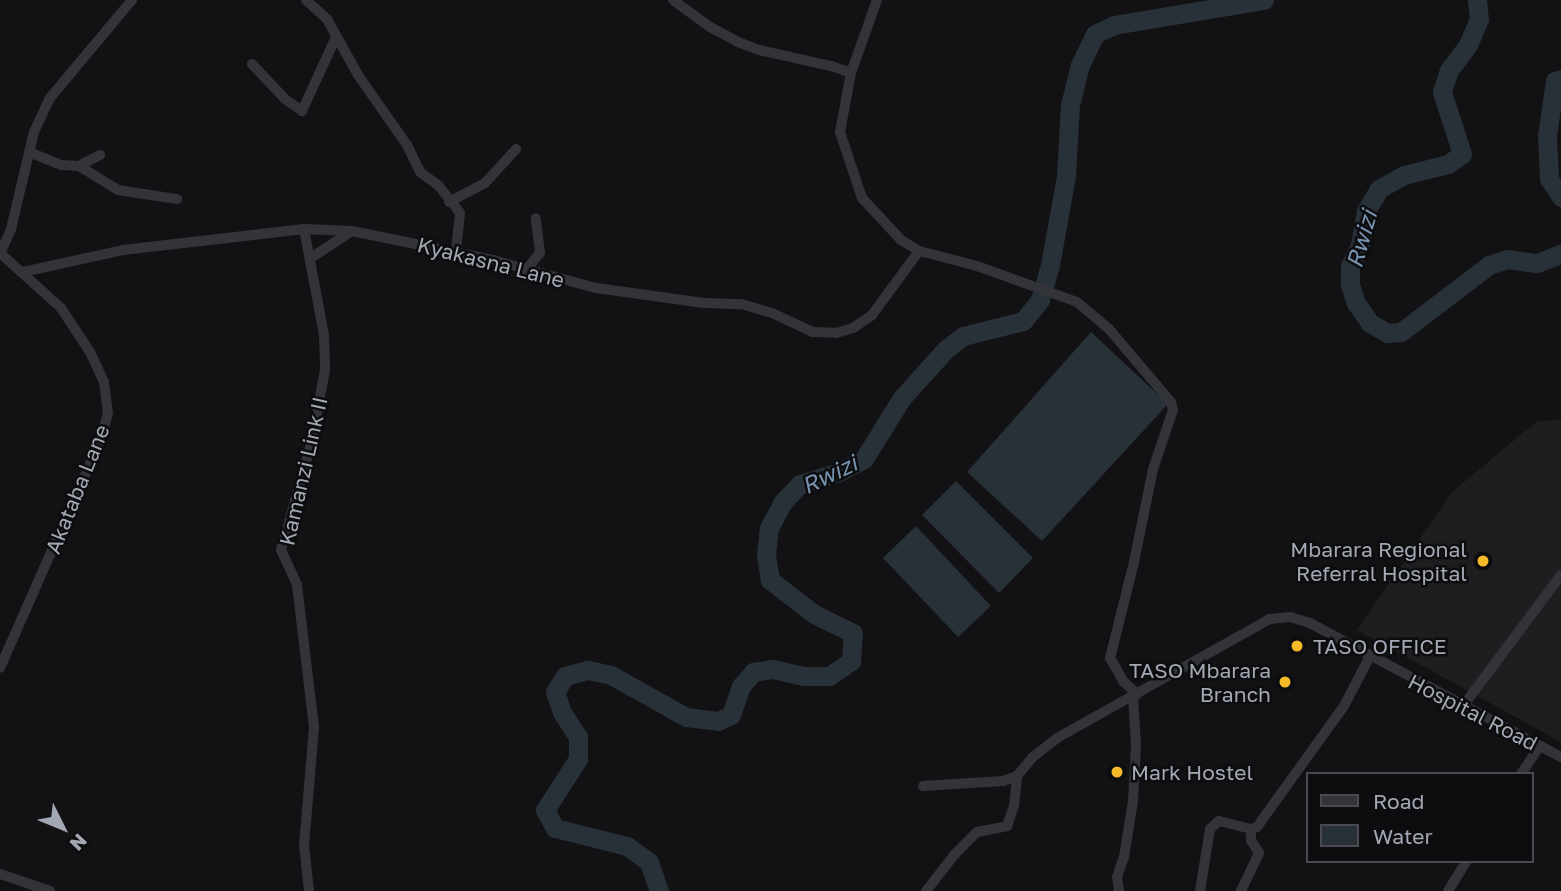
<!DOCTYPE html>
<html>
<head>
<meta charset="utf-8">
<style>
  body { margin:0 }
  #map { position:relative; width:1561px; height:891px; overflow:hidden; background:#121214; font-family:"Golos Text",sans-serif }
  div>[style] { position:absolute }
  .built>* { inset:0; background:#1e1e21 }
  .water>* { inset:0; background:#283038 }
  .river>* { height:19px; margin:-9.5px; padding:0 9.5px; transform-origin:9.5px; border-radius:9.5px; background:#283038 }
  .minor>* { height:10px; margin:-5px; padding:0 5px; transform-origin:5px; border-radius:5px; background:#333439 }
  .dots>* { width:19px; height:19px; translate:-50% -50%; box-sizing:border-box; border:4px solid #0d0d0f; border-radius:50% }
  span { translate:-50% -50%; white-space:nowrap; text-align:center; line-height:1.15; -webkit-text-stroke:5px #0d0d0f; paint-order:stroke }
  .street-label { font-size:21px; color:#a3a8b5 }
  .poi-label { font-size:21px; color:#a3a8b5 }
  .right { translate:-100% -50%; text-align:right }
  .left { translate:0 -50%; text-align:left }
  .water-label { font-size:23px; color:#7994b1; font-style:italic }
  .legend { position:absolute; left:1306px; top:772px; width:228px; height:91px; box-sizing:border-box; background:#0d0d0f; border:2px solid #494b51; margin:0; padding:9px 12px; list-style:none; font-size:21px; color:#a3a8b5 }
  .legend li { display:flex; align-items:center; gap:14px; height:35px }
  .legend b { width:35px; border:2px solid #494b51 }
  .north { position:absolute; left:28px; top:793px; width:70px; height:70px; -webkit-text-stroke:5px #0d0d0f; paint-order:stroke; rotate:133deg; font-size:19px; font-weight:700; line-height:28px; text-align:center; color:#a3a8b5 }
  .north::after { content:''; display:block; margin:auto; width:24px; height:32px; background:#a3a8b5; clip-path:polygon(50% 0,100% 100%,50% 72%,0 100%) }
</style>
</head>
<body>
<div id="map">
  <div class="built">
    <i style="clip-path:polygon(1561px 419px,1561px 742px,1357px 630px,1452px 492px,1536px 422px)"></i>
  </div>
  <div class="water">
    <i style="clip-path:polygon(1091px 332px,1168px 404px,1042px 541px,967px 472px)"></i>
    <i style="clip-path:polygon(956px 481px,1033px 558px,999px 593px,922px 515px)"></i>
    <i style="clip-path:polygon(916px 526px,991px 606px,958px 637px,883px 558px)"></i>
  </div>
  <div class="river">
    <i style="left:1477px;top:0;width:19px;rotate:84deg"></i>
    <i style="left:1479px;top:19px;width:28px;rotate:113deg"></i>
    <i style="left:1468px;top:45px;width:31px;rotate:127deg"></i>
    <i style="left:1449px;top:70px;width:23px;rotate:108deg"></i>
    <i style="left:1442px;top:92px;width:65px;rotate:72.1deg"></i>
    <i style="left:1462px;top:154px;width:17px;rotate:144deg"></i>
    <i style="left:1448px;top:164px;width:45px;rotate:166deg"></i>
    <i style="left:1404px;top:175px;width:29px;rotate:151deg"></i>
    <i style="left:1379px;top:189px;width:26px;rotate:121deg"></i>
    <i style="left:1366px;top:211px;width:35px;rotate:100deg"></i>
    <i style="left:1360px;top:245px;width:23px;rotate:115deg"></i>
    <i style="left:1350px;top:266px;width:19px;rotate:90deg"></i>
    <i style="left:1350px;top:285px;width:19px;rotate:72deg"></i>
    <i style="left:1356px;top:303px;width:24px;rotate:55deg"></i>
    <i style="left:1370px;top:323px;width:20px;rotate:30deg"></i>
    <i style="left:1387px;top:333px;width:14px;rotate:-4deg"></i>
    <i style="left:1401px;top:332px;width:111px;rotate:-37.3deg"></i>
    <i style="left:1489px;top:265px;width:19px;rotate:-18deg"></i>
    <i style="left:1507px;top:259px;width:30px;rotate:8deg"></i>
    <i style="left:1537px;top:263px;width:26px;rotate:-21deg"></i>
    <i style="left:1561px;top:79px;width:6px;rotate:162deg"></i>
    <i style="left:1555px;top:81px;width:55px;rotate:98.4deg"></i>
    <i style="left:1547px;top:135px;width:44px;rotate:87.4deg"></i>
    <i style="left:1549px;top:179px;width:22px;rotate:56deg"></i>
    <i style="left:659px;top:891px;width:31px;rotate:-109deg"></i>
    <i style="left:649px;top:862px;width:27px;rotate:-144deg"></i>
    <i style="left:627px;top:846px;width:74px;rotate:-166deg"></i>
    <i style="left:555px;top:828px;width:21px;rotate:-119deg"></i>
    <i style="left:545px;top:810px;width:61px;rotate:-57.1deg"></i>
    <i style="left:578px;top:759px;width:22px;rotate:-90deg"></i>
    <i style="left:578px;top:737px;width:30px;rotate:-123deg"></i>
    <i style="left:562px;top:712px;width:21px;rotate:-109deg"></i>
    <i style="left:555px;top:692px;width:19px;rotate:-58deg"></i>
    <i style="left:565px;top:676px;width:24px;rotate:-15deg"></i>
    <i style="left:588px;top:670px;width:24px;rotate:12deg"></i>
    <i style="left:611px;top:675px;width:86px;rotate:29.2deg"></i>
    <i style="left:686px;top:717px;width:32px;rotate:7deg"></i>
    <i style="left:718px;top:721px;width:14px;rotate:-25deg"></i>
    <i style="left:731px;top:715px;width:31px;rotate:-71deg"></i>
    <i style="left:741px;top:686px;width:18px;rotate:-49deg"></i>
    <i style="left:753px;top:672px;width:20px;rotate:-9deg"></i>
    <i style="left:773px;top:669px;width:31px;rotate:13deg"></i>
    <i style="left:803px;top:676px;width:26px"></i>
    <i style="left:829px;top:676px;width:27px;rotate:-34deg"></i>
    <i style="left:851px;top:661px;width:28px;rotate:-86deg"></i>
    <i style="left:853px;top:633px;width:43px;rotate:-154deg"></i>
    <i style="left:814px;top:614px;width:56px;rotate:-142.3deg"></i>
    <i style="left:770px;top:580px;width:25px;rotate:-99deg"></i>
    <i style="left:766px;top:555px;width:27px;rotate:-84deg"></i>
    <i style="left:769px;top:528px;width:30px;rotate:-62deg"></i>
    <i style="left:783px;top:502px;width:25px;rotate:-47deg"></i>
    <i style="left:800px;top:484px;width:39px;rotate:-17deg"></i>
    <i style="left:837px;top:473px;width:30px;rotate:-27deg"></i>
    <i style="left:864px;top:459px;width:70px;rotate:-58.3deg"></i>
    <i style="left:901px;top:399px;width:67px;rotate:-48deg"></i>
    <i style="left:946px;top:349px;width:21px;rotate:-37deg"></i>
    <i style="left:963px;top:336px;width:62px;rotate:-14deg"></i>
    <i style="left:1023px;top:321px;width:27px;rotate:-51deg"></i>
    <i style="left:1040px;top:300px;width:36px;rotate:-74deg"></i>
    <i style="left:1050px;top:265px;width:90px;rotate:-79.8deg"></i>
    <i style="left:1066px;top:176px;width:71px;rotate:-86.8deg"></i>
    <i style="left:1070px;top:105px;width:41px;rotate:-76deg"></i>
    <i style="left:1080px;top:65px;width:34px;rotate:-64deg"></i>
    <i style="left:1095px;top:34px;width:21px;rotate:-25deg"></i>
    <i style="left:1114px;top:25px;width:152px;rotate:-9.5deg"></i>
  </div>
  <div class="minor">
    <i style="left:306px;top:0;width:28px;rotate:42deg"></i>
    <i style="left:327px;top:19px;width:64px;rotate:61deg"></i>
    <i style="left:358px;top:75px;width:85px;rotate:55deg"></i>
    <i style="left:407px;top:145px;width:30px;rotate:64deg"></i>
    <i style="left:420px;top:172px;width:24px;rotate:36deg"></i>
    <i style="left:439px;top:186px;width:34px;rotate:52deg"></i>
    <i style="left:460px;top:213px;width:39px;rotate:96deg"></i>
    <i style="left:673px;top:0;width:46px;rotate:36.1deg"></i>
    <i style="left:710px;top:27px;width:32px;rotate:28deg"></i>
    <i style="left:738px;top:42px;width:22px;rotate:21deg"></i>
    <i style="left:759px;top:50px;width:74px;rotate:12.5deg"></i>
    <i style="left:831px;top:66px;width:21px;rotate:19deg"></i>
    <i style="left:877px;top:0;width:77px;rotate:109.6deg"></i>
    <i style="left:851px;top:73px;width:60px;rotate:100.6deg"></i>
    <i style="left:840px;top:132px;width:70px;rotate:71.6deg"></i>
    <i style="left:862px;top:198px;width:57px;rotate:47.1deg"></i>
    <i style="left:901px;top:240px;width:21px;rotate:31deg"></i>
    <i style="left:919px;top:251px;width:60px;rotate:14.5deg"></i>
    <i style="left:977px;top:266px;width:106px;rotate:19.8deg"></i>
    <i style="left:1077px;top:302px;width:42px;rotate:40.2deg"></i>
    <i style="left:1109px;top:329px;width:96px;rotate:49.7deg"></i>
    <i style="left:1171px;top:402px;width:8px;rotate:76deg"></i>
    <i style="left:1173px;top:410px;width:62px;rotate:108.7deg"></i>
    <i style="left:1153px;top:469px;width:95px;rotate:101.5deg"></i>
    <i style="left:1134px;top:562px;width:99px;rotate:104deg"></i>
    <i style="left:1110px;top:658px;width:28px;rotate:60deg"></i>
    <i style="left:1124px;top:682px;width:18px;rotate:43deg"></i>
    <i style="left:252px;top:64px;width:48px;rotate:46.7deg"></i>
    <i style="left:285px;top:99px;width:21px;rotate:35deg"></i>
    <i style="left:302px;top:111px;width:81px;rotate:-65.3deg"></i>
    <i style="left:29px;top:152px;width:35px;rotate:22deg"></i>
    <i style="left:62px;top:165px;width:17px;rotate:3deg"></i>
    <i style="left:79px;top:166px;width:24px;rotate:-28deg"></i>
    <i style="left:79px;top:166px;width:46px;rotate:31.6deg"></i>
    <i style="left:118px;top:190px;width:60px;rotate:8.7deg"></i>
    <i style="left:449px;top:202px;width:41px;rotate:-27.8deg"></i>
    <i style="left:485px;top:183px;width:46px;rotate:-47.6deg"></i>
    <i style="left:304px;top:229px;width:108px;rotate:79.3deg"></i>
    <i style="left:324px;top:335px;width:35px;rotate:88deg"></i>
    <i style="left:325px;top:370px;width:75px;rotate:100.7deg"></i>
    <i style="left:311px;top:444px;width:110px;rotate:105.8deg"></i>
    <i style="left:281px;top:550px;width:38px;rotate:65deg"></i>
    <i style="left:297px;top:585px;width:143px;rotate:83.2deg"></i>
    <i style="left:314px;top:727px;width:118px;rotate:94.8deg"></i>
    <i style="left:304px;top:845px;width:46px;rotate:83.8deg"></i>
    <i style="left:0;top:253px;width:82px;rotate:42deg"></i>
    <i style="left:61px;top:308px;width:53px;rotate:56.6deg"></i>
    <i style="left:90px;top:352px;width:33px;rotate:65deg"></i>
    <i style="left:104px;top:382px;width:31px;rotate:83deg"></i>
    <i style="left:108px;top:413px;width:27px;rotate:105deg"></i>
    <i style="left:101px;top:439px;width:250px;rotate:113.8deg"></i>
    <i style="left:0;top:254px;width:27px;rotate:-66deg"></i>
    <i style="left:11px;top:229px;width:100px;rotate:-76.7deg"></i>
    <i style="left:34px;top:132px;width:38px;rotate:-65deg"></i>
    <i style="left:50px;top:98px;width:128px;rotate:-50.1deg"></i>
    <i style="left:311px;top:258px;width:49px;rotate:-33.4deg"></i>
    <i style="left:526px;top:270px;width:22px;rotate:-51deg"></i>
    <i style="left:540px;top:253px;width:35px;rotate:-97deg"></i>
    <i style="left:23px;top:272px;width:102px;rotate:-12.4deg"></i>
    <i style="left:123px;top:250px;width:182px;rotate:-6.6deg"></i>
    <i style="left:304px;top:229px;width:48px;rotate:2.4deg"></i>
    <i style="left:352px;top:231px;width:144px;rotate:11.6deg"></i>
    <i style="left:493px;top:260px;width:107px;rotate:15.2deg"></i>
    <i style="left:596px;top:288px;width:109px;rotate:7.9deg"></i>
    <i style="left:704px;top:303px;width:38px;rotate:2deg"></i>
    <i style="left:742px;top:304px;width:31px;rotate:17deg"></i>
    <i style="left:772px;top:313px;width:45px;rotate:24.9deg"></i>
    <i style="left:813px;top:332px;width:23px;rotate:2deg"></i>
    <i style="left:836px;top:333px;width:18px;rotate:-16deg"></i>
    <i style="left:853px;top:328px;width:23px;rotate:-34deg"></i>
    <i style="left:872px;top:315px;width:79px;rotate:-53.7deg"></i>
    <i style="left:1463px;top:706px;width:164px;rotate:-53.2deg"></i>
    <i style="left:1521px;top:774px;width:34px;rotate:-56deg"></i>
    <i style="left:923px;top:786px;width:80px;rotate:-3.6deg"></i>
    <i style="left:1003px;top:781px;width:15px;rotate:-20deg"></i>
    <i style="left:0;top:874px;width:53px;rotate:18.8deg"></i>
    <i style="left:926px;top:891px;width:47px;rotate:-51.9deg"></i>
    <i style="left:955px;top:854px;width:31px;rotate:-45deg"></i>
    <i style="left:977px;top:832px;width:31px;rotate:-11deg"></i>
    <i style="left:1007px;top:826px;width:21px;rotate:-71deg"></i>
    <i style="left:1014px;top:806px;width:30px;rotate:-84deg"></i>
    <i style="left:1017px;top:776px;width:25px;rotate:-50deg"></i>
    <i style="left:1033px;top:757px;width:31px;rotate:-38deg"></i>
    <i style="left:1057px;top:738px;width:244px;rotate:-29.2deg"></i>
    <i style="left:1270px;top:619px;width:20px;rotate:-6deg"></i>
    <i style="left:1290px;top:617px;width:21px;rotate:17deg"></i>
    <i style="left:1310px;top:623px;width:285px;rotate:28.1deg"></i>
    <i style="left:1119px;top:891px;width:14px;rotate:-98deg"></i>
    <i style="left:1117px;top:877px;width:21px;rotate:-71deg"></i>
    <i style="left:1124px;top:857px;width:57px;rotate:-80.9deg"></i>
    <i style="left:1133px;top:801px;width:55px;rotate:-86.9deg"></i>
    <i style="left:1136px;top:746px;width:50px;rotate:-93.4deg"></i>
    <i style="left:1200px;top:891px;width:63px;rotate:-80.8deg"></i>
    <i style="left:1210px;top:829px;width:12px;rotate:-42deg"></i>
    <i style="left:1219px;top:821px;width:33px;rotate:14deg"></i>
    <i style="left:1251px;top:829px;width:6px;rotate:-18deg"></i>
    <i style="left:1257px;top:827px;width:149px;rotate:-54.3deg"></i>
    <i style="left:1344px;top:706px;width:54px;rotate:-62.5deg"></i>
    <i style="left:1241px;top:891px;width:42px;rotate:-64.7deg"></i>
    <i style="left:1259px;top:853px;width:15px;rotate:-122deg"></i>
    <i style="left:1251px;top:840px;width:11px;rotate:-90deg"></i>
    <i style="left:1448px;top:891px;width:36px;rotate:-58deg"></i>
  </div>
  <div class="dots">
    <i style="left:1483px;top:561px;background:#f6ba29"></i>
    <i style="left:1297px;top:646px;background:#f6ba29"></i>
    <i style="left:1285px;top:682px;background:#f6ba29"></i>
    <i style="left:1117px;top:772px;background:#f6ba29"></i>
  </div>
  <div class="street-label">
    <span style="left:491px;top:262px;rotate:14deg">Kyakasna Lane</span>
    <span style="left:303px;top:471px;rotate:-77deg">Kamanzi Link II</span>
    <span style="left:77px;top:489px;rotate:-68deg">Akataba Lane</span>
    <span style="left:1473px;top:712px;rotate:27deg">Hospital Road</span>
  </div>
  <div class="poi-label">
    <span class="right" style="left:1467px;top:561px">Mbarara Regional<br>Referral Hospital</span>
    <span class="left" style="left:1313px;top:646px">TASO OFFICE</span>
    <span class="right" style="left:1271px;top:682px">TASO Mbarara<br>Branch</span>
    <span class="left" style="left:1131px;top:772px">Mark Hostel</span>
  </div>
  <div class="water-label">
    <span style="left:1361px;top:239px;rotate:-74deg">Rwizi</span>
    <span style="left:829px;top:474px;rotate:-26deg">Rwizi</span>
  </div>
  <ul class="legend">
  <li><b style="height:9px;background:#333439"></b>Road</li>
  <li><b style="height:19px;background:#283038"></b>Water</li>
  </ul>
  <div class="north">N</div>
</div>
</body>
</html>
